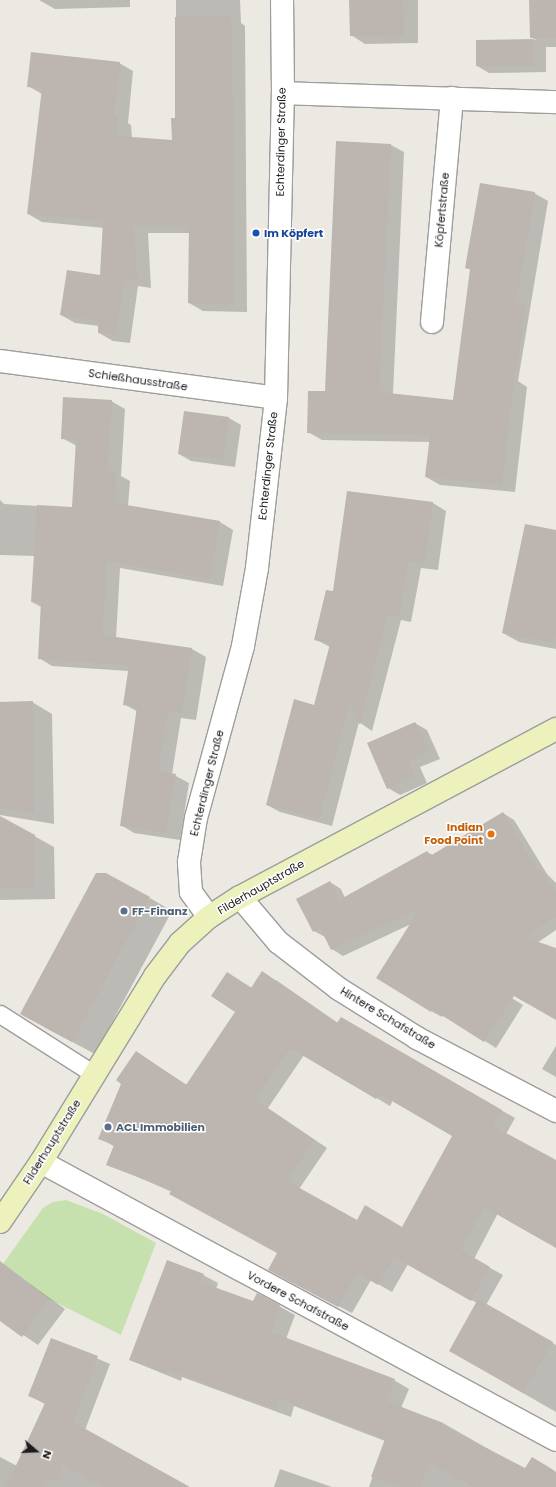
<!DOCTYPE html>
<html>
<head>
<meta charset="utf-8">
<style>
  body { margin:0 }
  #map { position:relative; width:556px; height:1487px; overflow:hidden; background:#ece9e3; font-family:Poppins,sans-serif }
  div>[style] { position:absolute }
  .grass>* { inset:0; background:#c6e1ae }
  .shadow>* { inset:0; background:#0003 }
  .building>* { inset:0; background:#bcb5b0 }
  .roads { filter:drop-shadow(1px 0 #9d9d9d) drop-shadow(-1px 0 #9d9d9d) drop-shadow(0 1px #9d9d9d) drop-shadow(0 -1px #9d9d9d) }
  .service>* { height:17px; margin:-8.5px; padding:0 8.5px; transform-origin:8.5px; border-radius:8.5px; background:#fff }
  .minor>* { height:22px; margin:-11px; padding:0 11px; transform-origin:11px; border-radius:11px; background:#fff }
  .tertiary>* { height:22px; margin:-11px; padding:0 11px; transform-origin:11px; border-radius:11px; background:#fff }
  .secondary>* { height:22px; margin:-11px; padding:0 11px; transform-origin:11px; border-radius:11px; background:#edf1bc }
  .dots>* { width:11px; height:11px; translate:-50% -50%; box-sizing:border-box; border:2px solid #fff; border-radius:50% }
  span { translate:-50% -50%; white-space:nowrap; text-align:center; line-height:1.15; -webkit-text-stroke:3px #fff; paint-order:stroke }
  .street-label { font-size:11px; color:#1c1c1c }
  .transit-label { font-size:11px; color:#164399; font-weight:700 }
  .left { translate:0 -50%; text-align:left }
  .food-label { font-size:11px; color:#c56008; font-weight:700 }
  .right { translate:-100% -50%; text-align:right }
  .service-label { font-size:11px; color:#4e5e75; font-weight:700 }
  .north { position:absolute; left:16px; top:1431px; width:40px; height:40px; -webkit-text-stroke:3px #fff; paint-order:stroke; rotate:109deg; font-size:11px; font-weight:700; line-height:16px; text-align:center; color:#1c1c1c }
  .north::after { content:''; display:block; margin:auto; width:14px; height:18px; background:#1c1c1c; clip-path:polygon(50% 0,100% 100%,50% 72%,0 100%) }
</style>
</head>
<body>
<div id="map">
  <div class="grass">
    <i style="clip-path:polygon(66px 1200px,103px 1214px,156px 1243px,121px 1335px,49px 1299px,3px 1264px,43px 1208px,53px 1202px)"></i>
  </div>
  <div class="shadow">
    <i style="clip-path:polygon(39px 0,130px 0,130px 7px,55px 9px)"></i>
    <i style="clip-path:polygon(176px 0,240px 0,241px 23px,245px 26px,247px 312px,203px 311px,189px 303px,190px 233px,148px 233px,151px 288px,138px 286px,130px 343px,113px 341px,99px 333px,99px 326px,75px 323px,61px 315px,101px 276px,104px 228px,42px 222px,28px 214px,42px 94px,28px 86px,119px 63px,133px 71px,128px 123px,131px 125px,132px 138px,173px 141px,176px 119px)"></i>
    <i style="clip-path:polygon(350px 0,418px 0,418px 43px,365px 44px,351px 35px)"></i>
    <i style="clip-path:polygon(530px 0,556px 0,556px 47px,546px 47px,546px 72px,489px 73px,477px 66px,477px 41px,536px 40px,531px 37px)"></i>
    <i style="clip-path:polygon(391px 145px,404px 152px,393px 394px,454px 401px,471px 270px,466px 268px,534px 193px,548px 201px,518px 381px,527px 387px,515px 492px,440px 485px,426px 477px,430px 442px,322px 440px,308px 432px,326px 392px)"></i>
    <i style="clip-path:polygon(111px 401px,125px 409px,121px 476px,130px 481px,128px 506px,220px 522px,233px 530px,223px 586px,120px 568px,116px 638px,192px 649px,206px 657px,196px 720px,181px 718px,172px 774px,189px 783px,180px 840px,134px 833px,121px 825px,138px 712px,124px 704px,129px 671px,52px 666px,39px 658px,41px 607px,32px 602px,35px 556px,0 555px,0 500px,4px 504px,73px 508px,77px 446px,62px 438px)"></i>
    <i style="clip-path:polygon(229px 418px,241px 425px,235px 467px,191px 461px,179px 454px)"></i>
    <i style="clip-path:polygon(433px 503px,446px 511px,438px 570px,421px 568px,411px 622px,401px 620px,372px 731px,359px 722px,332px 826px,280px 812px,267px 805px,315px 706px,330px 647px,315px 639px,334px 593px)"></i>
    <i style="clip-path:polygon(556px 531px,556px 649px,519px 642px,503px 633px)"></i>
    <i style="clip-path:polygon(32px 702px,52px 714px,54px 824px,0 815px,0 703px)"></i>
    <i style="clip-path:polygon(415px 723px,427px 730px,440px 759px,420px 767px,427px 783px,400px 795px,388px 788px)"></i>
    <i style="clip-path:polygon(503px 813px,514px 820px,547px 874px,556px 883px,556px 930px,537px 943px,556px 949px,556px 982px,445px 957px,523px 1005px,496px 1048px,444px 1015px,442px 1017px,431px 1011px,411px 924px,343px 956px,332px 949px,325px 937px,314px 931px,330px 882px,341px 889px,345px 898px,427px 852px,433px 855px)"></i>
    <i style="clip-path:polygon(0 817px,54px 847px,55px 899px,0 900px)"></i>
    <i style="clip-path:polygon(150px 898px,172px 911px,95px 1054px,44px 1027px)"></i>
    <i style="clip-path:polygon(evenodd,228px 973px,252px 988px,276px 980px,338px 1023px,341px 1018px,515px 1118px,506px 1134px,556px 1161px,556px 1247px,498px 1213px,474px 1259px,503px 1275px,486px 1305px,556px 1345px,556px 1412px,450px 1351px,477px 1303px,408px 1264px,392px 1292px,371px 1280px,352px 1313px,283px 1278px,278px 1253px,172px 1192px,108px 1164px,115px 1147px,100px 1138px,137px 1053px,187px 1085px,236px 1011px,228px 973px,304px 1055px,390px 1106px,393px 1100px,454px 1135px,403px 1228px,357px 1221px,299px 1189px,327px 1148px,268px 1108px,304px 1055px)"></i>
    <i style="clip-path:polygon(556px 1046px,556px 1077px,542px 1069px)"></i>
    <i style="clip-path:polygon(4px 1265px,65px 1309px,38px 1345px,0 1319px,0 1270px)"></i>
    <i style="clip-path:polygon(203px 1275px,218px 1283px,216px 1289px,253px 1302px,257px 1294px,295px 1315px,286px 1339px,394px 1380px,409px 1389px,401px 1408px,443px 1423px,525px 1470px,533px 1458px,547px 1466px,556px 1472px,556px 1487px,369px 1487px,385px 1441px,294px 1406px,291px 1417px,182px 1377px,181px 1381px,130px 1360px)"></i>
    <i style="clip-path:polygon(52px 1339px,110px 1364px,85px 1430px,188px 1487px,0 1487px,0 1457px,17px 1466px,45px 1404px,30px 1396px)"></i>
    <i style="clip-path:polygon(280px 1469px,332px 1487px,274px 1487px)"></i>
  </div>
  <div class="building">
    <i style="clip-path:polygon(349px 0,403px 0,404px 35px,350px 36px)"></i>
    <i style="clip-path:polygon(529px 0,556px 0,556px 37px,530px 38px)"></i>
    <i style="clip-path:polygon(231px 16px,235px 217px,234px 304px,188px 303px,189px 225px,134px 225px,137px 281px,124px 279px,116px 335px,98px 333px,98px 321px,60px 315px,67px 270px,100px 275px,103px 221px,27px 214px,42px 88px,27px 87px,31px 52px,120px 62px,114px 116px,117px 116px,118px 136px,172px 140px,171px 118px,175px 118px,175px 17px)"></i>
    <i style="clip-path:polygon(534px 39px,534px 66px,476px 66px,476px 40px)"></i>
    <i style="clip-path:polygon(336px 141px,391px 144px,379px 392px,453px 400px,470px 269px,465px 268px,480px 183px,535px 192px,516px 303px,526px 304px,517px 371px,515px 371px,502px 485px,425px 477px,430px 435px,307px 433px,308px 391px,325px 391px)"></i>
    <i style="clip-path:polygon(63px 397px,112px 400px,107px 472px,116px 472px,115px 503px,220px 521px,210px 579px,107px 561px,102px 635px,192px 648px,182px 713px,168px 711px,158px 771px,176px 774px,166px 833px,120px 826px,137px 707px,123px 705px,129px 665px,38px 659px,41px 603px,31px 602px,37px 505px,72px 507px,76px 440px,61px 439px)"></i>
    <i style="clip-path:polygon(184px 411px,229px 417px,223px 460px,178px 454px)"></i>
    <i style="clip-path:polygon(347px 491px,433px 502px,425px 564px,409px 561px,399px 616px,388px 614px,360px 725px,350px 702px,319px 819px,266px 805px,294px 699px,314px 705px,330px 644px,314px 640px,326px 590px,333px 591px)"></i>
    <i style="clip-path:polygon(525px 524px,556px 530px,556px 630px,554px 643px,502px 633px)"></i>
    <i style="clip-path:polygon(33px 701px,34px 813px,0 808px,0 702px)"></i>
    <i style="clip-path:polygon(415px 722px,429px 752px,409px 761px,416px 776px,387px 789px,367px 743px)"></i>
    <i style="clip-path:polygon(503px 812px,538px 871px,541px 869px,556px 893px,556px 917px,524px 937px,556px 948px,556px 1020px,514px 996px,484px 1042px,432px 1009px,431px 1012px,376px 978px,420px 908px,331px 950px,320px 928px,313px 932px,296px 899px,330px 881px,339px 900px,427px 851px,430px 856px)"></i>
    <i style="clip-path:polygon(0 816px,35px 835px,35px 888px,0 888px)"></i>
    <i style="clip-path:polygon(96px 873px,106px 873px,150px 897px,72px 1042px,20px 1014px)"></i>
    <i style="clip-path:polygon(evenodd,262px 971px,337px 1023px,341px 1017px,502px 1110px,493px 1126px,556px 1160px,556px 1248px,484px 1207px,461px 1250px,490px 1267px,471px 1301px,394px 1257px,378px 1285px,357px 1273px,338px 1307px,268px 1270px,277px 1253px,169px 1194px,172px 1190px,106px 1165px,114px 1145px,98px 1139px,121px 1084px,116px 1080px,136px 1051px,186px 1085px,235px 1012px,211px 996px,227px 972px,251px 988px,262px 971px,290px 1048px,376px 1099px,380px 1094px,452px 1136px,402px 1227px,365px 1205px,357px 1220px,287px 1181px,314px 1140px,255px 1100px,290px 1048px)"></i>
    <i style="clip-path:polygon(167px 1260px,204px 1274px,200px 1282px,253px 1301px,257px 1293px,280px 1305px,271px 1332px,395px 1379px,386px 1401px,443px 1423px,442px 1425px,525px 1468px,532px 1457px,556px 1472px,556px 1487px,474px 1487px,429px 1463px,420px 1487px,400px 1487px,371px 1477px,385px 1439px,280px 1399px,276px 1409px,167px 1370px,166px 1374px,129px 1360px)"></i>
    <i style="clip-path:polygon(0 1261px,49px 1299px,22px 1337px,0 1321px)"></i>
    <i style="clip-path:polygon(478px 1299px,553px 1342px,523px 1393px,449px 1351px)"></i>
    <i style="clip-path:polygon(51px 1338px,98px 1356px,73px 1422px,190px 1487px,104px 1487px,63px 1465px,57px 1482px,46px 1479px,42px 1487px,6px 1487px,45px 1403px,28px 1396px)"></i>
  </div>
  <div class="roads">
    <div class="service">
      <i style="left:0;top:1014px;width:112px;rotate:32.6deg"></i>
    </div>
    <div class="minor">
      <i style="left:283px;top:93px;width:273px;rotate:1.9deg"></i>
      <i style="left:432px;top:322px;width:225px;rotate:-84.9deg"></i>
      <i style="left:0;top:361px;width:278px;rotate:7.6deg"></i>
      <i style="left:240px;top:897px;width:59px;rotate:49.8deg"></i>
      <i style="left:278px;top:942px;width:77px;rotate:37.6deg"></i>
      <i style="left:339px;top:989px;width:92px;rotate:32.1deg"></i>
      <i style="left:417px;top:1038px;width:157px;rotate:27.7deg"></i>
      <i style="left:41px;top:1162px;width:585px;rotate:28.36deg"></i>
    </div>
    <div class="tertiary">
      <i style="left:209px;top:917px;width:31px;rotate:-126deg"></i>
      <i style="left:191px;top:892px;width:30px;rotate:-94deg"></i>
      <i style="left:189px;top:862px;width:45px;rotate:-81deg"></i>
      <i style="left:196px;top:818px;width:178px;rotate:-74.7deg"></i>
      <i style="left:243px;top:646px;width:79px;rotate:-79.8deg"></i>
      <i style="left:257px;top:568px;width:171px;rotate:-83.6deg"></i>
      <i style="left:276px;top:398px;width:305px;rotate:-88.7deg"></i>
      <i style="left:283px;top:93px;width:93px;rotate:-90.6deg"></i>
    </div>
    <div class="secondary">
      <i style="left:0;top:1222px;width:73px;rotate:-55.7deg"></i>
      <i style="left:41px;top:1162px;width:218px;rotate:-58.5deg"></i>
      <i style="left:155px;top:976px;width:41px;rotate:-52.9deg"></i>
      <i style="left:180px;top:943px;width:39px;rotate:-42deg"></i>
      <i style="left:209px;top:917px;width:37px;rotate:-33deg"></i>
      <i style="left:240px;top:897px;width:358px;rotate:-28deg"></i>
    </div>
  </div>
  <div class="dots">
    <i style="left:256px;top:233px;background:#1a4fb4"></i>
    <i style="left:491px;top:834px;background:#e8710a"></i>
    <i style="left:124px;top:911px;background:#5c6f8a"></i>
    <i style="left:108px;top:1127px;background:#5c6f8a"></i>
  </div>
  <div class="street-label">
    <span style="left:281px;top:142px;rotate:-89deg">Echterdinger Straße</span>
    <span style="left:442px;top:210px;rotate:-85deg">Köpfertstraße</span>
    <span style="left:138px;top:380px;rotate:8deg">Schießhausstraße</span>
    <span style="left:268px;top:466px;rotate:-84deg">Echterdinger Straße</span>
    <span style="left:207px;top:783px;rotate:-76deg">Echterdinger Straße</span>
    <span style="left:261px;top:887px;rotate:-30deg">Filderhauptstraße</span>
    <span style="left:388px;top:1018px;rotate:31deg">Hintere Schafstraße</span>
    <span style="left:52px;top:1142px;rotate:-58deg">Filderhauptstraße</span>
    <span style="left:298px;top:1301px;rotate:28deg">Vordere Schafstraße</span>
  </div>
  <div class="transit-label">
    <span class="left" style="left:264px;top:233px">Im Köpfert</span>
  </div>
  <div class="food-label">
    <span class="right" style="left:483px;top:834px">Indian<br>Food Point</span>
  </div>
  <div class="service-label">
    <span class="left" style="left:132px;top:911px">FF-Finanz</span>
    <span class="left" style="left:116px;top:1127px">ACL Immobilien</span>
  </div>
  <div class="north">N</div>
</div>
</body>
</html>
